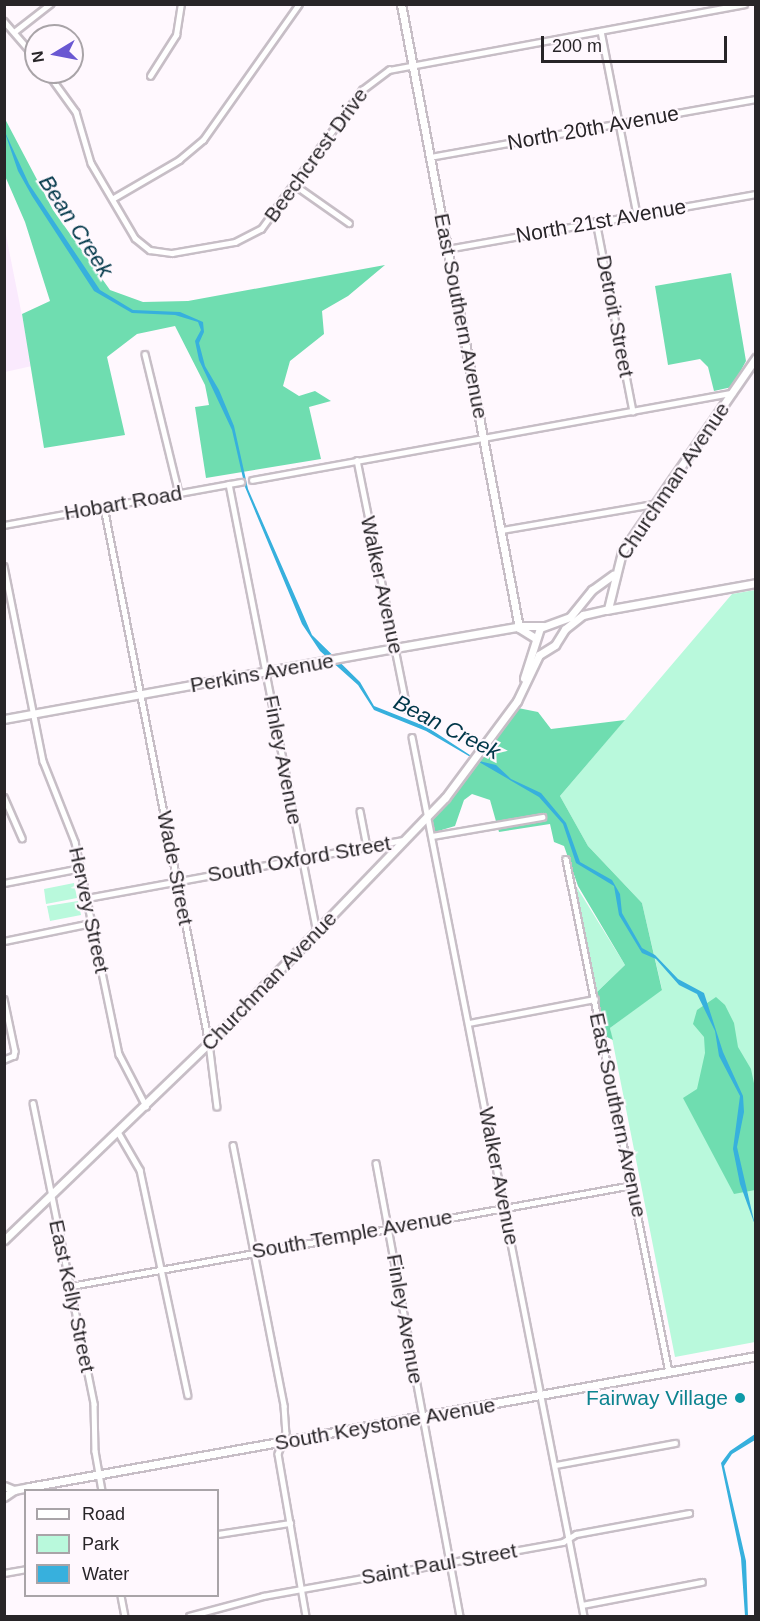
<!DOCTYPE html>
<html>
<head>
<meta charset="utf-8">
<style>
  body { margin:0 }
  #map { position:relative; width:760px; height:1621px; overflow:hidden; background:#fff8fe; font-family:Helvetica,sans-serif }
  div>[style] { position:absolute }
  .commercial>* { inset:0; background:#faeafd }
  .green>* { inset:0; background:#b9f9dc }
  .forest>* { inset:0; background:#6fddb0 }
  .water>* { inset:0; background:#37b0dd }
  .roads { filter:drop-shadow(2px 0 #c7bec6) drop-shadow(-2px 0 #c7bec6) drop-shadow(0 2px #c7bec6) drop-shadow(0 -2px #c7bec6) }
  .street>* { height:4.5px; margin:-2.25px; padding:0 2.25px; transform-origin:2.25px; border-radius:2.25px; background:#fff }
  .secondary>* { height:7px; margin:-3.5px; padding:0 3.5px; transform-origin:3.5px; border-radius:3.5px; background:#fff }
  .dots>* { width:16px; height:16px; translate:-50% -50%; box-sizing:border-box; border:3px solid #fff8fe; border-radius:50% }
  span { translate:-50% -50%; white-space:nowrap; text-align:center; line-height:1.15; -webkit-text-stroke:4.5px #fff8fe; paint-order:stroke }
  .street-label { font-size:21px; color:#282528 }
  .culture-label { font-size:21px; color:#0d838f }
  .right { translate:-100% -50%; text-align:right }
  .water-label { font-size:22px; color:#013749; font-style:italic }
  .frame { position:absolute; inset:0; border:6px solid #282528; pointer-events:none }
  .legend { position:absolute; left:24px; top:1489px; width:195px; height:108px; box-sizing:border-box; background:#fff8fe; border:2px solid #a9a4a8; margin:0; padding:8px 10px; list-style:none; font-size:18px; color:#282528 }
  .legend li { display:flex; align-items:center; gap:12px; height:30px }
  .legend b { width:30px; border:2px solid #a9a4a8 }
  .north { position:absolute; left:24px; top:24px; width:60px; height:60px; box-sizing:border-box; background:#fff8fe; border:2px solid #a9a4a8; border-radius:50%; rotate:260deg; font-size:16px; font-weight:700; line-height:24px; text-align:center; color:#282528 }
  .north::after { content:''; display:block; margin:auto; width:21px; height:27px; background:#6a58d2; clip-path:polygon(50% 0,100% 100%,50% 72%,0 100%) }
  .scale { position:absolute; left:541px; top:36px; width:186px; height:27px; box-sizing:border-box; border:3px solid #282528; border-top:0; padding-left:8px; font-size:18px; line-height:21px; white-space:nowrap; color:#282528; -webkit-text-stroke:4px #fff8fe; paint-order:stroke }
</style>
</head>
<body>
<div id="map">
  <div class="commercial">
    <i style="clip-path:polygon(4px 225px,32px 366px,5px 372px,4px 372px)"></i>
  </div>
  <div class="green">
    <i style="clip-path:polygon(755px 590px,755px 1342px,675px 1357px,610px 1028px,662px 989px,642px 903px,588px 846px,560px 796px,732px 594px)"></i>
    <i style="clip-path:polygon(74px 883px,77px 898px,46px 904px,44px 889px)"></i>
    <i style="clip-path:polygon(576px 886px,625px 965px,596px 993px)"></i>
    <i style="clip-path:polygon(78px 901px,81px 915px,50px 921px,47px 906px)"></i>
  </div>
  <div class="forest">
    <i style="clip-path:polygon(4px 117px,53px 210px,110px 290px,143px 302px,188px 301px,385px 265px,348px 296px,322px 311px,324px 334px,290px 361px,283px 386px,299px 396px,315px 391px,331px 401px,309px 407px,321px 459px,206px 478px,195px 407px,209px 405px,205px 385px,175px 326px,137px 334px,107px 357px,125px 435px,44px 448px,22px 314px,50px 301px,25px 222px,5px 176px)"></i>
    <i style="clip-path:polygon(731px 273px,746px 361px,732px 387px,714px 391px,708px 367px,700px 359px,668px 365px,655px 286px)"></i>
    <i style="clip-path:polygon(518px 708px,538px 712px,551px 729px,625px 720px,560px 796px,588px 846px,642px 903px,662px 990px,610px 1028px,613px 1040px,607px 1037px,596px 993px,625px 965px,578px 886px,564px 846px,554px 842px,550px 824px,499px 832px,490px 800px,472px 794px,464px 800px,455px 826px,435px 832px,432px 817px)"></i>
    <i style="clip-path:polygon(716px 997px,725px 1005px,734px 1023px,738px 1047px,751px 1069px,755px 1088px,755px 1190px,734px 1194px,683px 1098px,697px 1089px,705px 1053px,704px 1037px,693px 1024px,697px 1010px)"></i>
  </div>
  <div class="water">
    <i style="clip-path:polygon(4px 130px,29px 184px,100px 290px,133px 310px,180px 312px,203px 322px,204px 332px,199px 343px,205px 366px,219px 390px,234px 426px,248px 489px,312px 635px,360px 682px,374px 706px,427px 727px,479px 761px,496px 765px,511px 779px,541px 793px,566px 823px,580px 862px,612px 880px,620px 894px,622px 913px,642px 948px,655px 955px,678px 979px,704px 993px,723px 1052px,743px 1096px,744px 1112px,737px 1147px,755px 1225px,740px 1184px,733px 1149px,740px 1096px,719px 1056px,715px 1031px,697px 994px,679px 985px,656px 959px,642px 953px,619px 915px,614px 886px,576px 863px,563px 824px,539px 797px,426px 731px,374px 710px,358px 685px,320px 651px,302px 624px,245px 487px,232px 430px,199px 360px,195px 341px,201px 330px,198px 322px,175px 315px,132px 313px,94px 291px,32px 196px,18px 171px)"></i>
    <i style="clip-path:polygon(755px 1434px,755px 1440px,732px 1454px,724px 1466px,746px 1561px,748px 1616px,745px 1616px,741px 1558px,721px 1463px,730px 1451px)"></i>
  </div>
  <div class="roads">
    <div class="street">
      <i style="left:4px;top:21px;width:49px;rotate:49.1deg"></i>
      <i style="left:601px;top:31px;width:187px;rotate:78.9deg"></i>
      <i style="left:14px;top:32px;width:46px;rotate:-37.9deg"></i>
      <i style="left:47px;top:72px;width:49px;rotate:54.1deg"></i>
      <i style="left:76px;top:112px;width:53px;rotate:73.6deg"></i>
      <i style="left:91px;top:163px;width:87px;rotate:59.6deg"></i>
      <i style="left:135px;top:238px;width:19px;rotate:39deg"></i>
      <i style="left:150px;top:250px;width:22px;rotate:8deg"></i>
      <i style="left:172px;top:253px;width:64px;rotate:-9.9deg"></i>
      <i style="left:235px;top:242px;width:29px;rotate:-27deg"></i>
      <i style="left:261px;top:229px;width:172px;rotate:-54deg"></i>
      <i style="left:362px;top:90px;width:34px;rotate:-37deg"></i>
      <i style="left:389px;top:70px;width:361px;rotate:-10.5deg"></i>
      <i style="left:150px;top:76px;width:49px;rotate:-57.6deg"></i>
      <i style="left:176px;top:35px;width:31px;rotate:-81deg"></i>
      <i style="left:430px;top:157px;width:331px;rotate:-10.1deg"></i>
      <i style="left:295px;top:185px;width:66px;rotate:35.1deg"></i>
      <i style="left:112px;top:199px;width:78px;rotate:-30.2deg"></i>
      <i style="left:179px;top:160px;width:31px;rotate:-40deg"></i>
      <i style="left:203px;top:140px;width:166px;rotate:-54.8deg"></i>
      <i style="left:596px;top:221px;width:194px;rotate:79deg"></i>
      <i style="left:447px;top:249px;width:314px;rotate:-10.1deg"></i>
      <i style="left:145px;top:354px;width:143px;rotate:76.3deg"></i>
      <i style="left:357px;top:460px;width:254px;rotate:78.6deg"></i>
      <i style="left:252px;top:480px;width:488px;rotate:-10.3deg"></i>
      <i style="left:229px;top:484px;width:456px;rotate:78.9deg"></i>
      <i style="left:104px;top:507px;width:546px;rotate:78.92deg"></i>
      <i style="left:209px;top:1043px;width:64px;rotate:82.9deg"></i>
      <i style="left:4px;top:525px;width:241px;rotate:-10.3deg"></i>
      <i style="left:502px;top:530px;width:154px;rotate:-9.7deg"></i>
      <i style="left:4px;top:566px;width:199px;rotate:78.7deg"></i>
      <i style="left:43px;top:761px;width:87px;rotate:68.4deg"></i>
      <i style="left:75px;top:842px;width:217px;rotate:78.3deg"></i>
      <i style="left:119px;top:1054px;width:59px;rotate:62.6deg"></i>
      <i style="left:412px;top:737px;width:896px;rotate:78.93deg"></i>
      <i style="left:4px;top:797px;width:45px;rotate:66.3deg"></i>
      <i style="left:360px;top:811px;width:37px;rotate:79deg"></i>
      <i style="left:432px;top:836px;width:112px;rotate:-9.8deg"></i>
      <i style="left:566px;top:859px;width:523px;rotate:78.65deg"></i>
      <i style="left:4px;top:883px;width:78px;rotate:-11deg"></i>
      <i style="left:87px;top:898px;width:321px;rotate:-10.4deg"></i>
      <i style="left:4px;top:941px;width:90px;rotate:-11.6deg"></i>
      <i style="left:4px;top:999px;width:53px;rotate:78.1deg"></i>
      <i style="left:15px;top:1051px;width:5px;rotate:101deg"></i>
      <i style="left:14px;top:1056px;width:11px;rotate:158deg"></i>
      <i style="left:469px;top:1023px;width:128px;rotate:-10.8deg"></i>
      <i style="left:33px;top:1103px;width:307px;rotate:78.5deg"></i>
      <i style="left:94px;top:1404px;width:47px;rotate:88.8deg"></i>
      <i style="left:95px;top:1451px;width:40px;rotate:80deg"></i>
      <i style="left:118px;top:1132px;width:44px;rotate:59.9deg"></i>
      <i style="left:140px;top:1170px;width:230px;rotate:78deg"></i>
      <i style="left:233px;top:1145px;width:266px;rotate:78.9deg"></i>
      <i style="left:284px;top:1406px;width:27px;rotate:86deg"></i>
      <i style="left:286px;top:1433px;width:22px;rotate:111deg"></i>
      <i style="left:278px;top:1454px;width:164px;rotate:80.2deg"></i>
      <i style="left:376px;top:1163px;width:461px;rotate:79.5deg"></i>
      <i style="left:71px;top:1286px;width:571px;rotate:-10.19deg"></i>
      <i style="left:556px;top:1465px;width:121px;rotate:-10.5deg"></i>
      <i style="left:218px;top:1534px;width:73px;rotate:-8.7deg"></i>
      <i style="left:4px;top:1573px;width:22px;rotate:-10deg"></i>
      <i style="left:121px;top:1596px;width:20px;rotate:79deg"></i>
      <i style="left:582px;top:1605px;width:122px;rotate:-10.9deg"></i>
      <i style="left:189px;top:1616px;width:77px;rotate:-15.1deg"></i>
      <i style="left:263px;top:1596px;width:305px;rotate:-10.2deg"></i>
      <i style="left:563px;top:1542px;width:15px;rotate:-32deg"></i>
      <i style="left:576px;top:1534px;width:115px;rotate:-10.5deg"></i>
    </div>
    <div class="secondary">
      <i style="left:401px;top:4px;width:635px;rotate:79.29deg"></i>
      <i style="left:606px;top:610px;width:152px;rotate:-10.2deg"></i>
      <i style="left:519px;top:628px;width:19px;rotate:32deg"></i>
      <i style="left:524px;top:678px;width:52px;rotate:-72.3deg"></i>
      <i style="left:540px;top:628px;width:32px;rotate:-20deg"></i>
      <i style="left:570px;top:617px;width:35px;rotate:-51deg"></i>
      <i style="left:592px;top:590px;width:26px;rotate:-36deg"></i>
      <i style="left:4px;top:719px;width:397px;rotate:-10.3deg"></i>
      <i style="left:395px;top:648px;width:129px;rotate:-9.8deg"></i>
      <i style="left:522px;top:626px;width:21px"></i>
      <i style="left:4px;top:1240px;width:284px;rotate:-43.9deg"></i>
      <i style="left:209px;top:1043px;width:340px;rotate:-46.1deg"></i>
      <i style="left:445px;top:798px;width:121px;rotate:-53.4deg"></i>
      <i style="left:517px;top:701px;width:51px;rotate:-64.4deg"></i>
      <i style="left:539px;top:655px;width:19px;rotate:-32deg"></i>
      <i style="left:555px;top:645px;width:19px;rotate:-58deg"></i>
      <i style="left:565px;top:629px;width:23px;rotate:-38deg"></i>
      <i style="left:583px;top:615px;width:26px;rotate:-13deg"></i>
      <i style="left:608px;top:609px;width:59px;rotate:-76.2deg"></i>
      <i style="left:622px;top:552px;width:236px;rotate:-55.4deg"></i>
      <i style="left:4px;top:1486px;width:11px;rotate:22deg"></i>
      <i style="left:4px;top:1497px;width:12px;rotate:-35deg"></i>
      <i style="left:14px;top:1490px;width:15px;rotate:-11deg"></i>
      <i style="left:29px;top:1487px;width:739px;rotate:-10.21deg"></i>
    </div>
  </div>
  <div class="dots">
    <i style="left:740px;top:1398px;background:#0f9aa8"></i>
  </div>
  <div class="street-label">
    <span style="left:593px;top:128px;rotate:-10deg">North 20th Avenue</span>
    <span style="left:316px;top:155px;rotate:-54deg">Beechcrest Drive</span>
    <span style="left:601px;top:221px;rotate:-10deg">North 21st Avenue</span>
    <span style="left:461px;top:316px;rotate:79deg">East Southern Avenue</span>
    <span style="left:615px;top:316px;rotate:79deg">Detroit Street</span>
    <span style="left:673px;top:481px;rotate:-56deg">Churchman Avenue</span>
    <span style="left:123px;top:503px;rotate:-10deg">Hobart Road</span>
    <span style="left:382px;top:585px;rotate:78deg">Walker Avenue</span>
    <span style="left:262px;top:673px;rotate:-10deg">Perkins Avenue</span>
    <span style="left:283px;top:760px;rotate:79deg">Finley Avenue</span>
    <span style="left:299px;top:859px;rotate:-10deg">South Oxford Street</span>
    <span style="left:175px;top:868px;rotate:79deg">Wade Street</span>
    <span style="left:89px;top:910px;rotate:78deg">Hervey Street</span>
    <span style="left:269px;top:981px;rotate:-46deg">Churchman Avenue</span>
    <span style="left:618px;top:1115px;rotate:78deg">East Southern Avenue</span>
    <span style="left:499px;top:1176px;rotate:79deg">Walker Avenue</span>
    <span style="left:352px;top:1234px;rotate:-10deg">South Temple Avenue</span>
    <span style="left:72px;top:1296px;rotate:78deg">East Kelly Street</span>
    <span style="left:405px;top:1319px;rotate:80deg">Finley Avenue</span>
    <span style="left:385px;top:1424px;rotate:-10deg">South Keystone Avenue</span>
    <span style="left:439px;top:1564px;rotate:-10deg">Saint Paul Street</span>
  </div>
  <div class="culture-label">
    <span class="right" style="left:728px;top:1398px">Fairway Village</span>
  </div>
  <div class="water-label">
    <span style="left:76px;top:226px;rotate:57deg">Bean Creek</span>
    <span style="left:447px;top:727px;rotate:27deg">Bean Creek</span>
  </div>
  <div class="frame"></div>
  <ul class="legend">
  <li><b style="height:8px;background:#fff"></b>Road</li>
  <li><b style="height:16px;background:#b9f9dc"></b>Park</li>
  <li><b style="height:16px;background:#37b0dd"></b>Water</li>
  </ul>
  <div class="north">N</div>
  <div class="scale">200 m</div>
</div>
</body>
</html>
